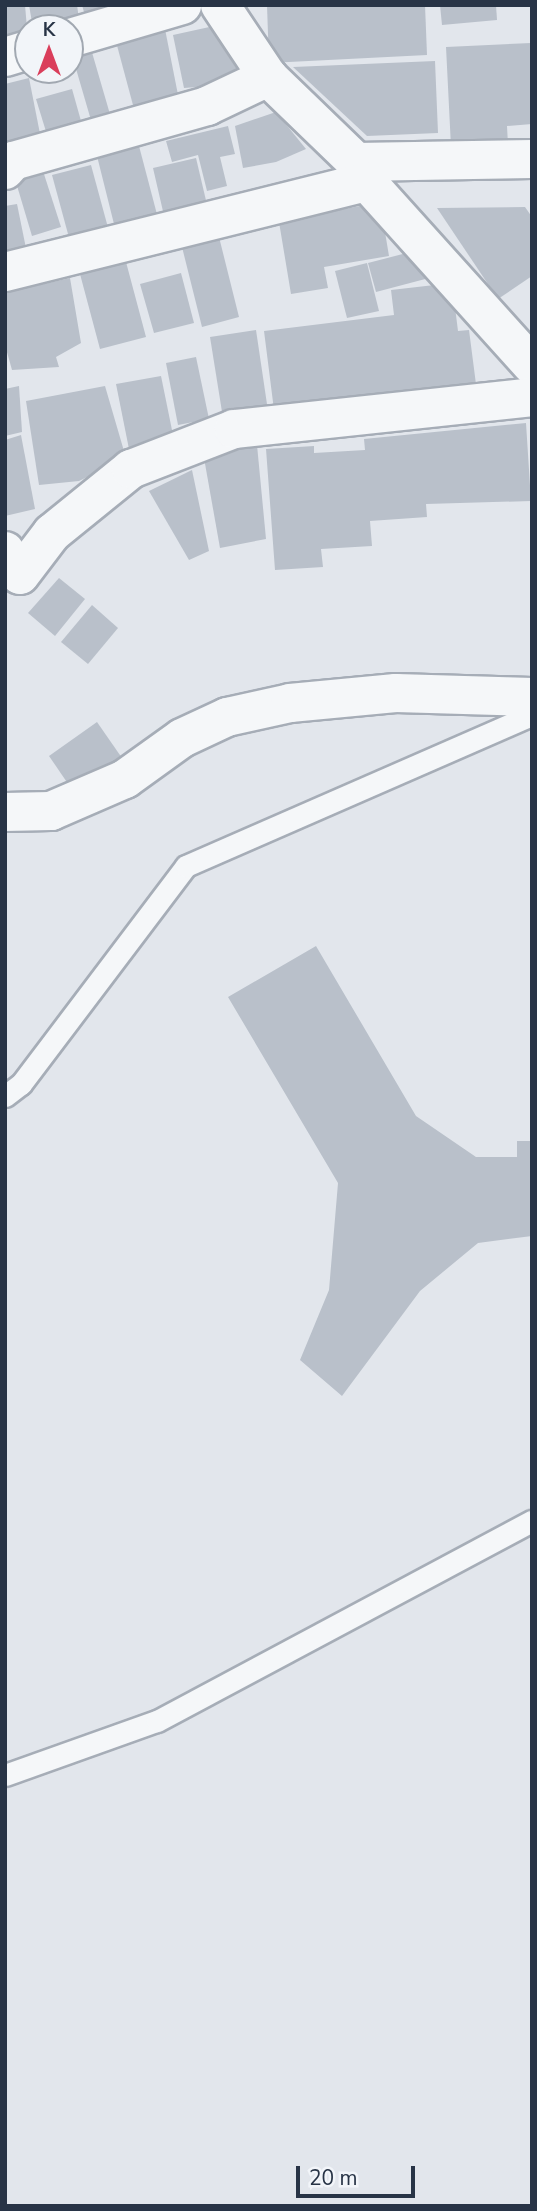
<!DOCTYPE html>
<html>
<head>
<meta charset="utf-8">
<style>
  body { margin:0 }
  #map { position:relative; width:537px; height:2211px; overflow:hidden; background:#e2e6ec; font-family:"Nunito Sans",sans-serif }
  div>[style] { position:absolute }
  .building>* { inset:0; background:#b9c0ca }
  .roads { filter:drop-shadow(2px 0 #a6adb7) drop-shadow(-2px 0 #a6adb7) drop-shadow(0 2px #a6adb7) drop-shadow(0 -2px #a6adb7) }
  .service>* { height:21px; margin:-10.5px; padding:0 10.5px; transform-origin:10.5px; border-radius:10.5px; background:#f5f7f9 }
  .minor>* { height:38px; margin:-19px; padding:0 19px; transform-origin:19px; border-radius:19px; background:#f5f7f9 }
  span { translate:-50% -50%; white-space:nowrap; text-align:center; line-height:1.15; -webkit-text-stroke:5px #f2f5f9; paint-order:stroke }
  .frame { position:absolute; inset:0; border:7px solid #283446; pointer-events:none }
  .north { position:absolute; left:14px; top:14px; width:70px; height:70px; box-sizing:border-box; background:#f2f5f9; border:2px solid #a1a8b1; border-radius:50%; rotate:0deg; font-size:19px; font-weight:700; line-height:28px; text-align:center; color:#283446 }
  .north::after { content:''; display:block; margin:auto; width:24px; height:32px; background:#da3e5b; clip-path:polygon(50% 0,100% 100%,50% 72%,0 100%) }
  .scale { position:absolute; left:296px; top:2166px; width:119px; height:32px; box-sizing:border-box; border:4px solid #283446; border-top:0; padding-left:9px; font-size:21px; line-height:24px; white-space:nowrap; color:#283446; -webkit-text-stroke:5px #f2f5f9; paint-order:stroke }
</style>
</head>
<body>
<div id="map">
  <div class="building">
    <i style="clip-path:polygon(5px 5px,25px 5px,28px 40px,5px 44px)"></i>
    <i style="clip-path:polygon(29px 5px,77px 5px,80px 26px,33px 28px)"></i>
    <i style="clip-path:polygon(82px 5px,119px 5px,120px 7px,84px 12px)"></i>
    <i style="clip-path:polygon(267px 5px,425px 5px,427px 55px,269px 63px)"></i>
    <i style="clip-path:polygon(440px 5px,496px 5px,497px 20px,442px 25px)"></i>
    <i style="clip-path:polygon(164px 24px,181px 110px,137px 120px,115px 38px)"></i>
    <i style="clip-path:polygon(214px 26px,249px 83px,184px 88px,173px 35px)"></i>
    <i style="clip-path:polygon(531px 43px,532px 124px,507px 126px,508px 145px,451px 147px,446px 47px)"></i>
    <i style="clip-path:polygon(91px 49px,114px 128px,95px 134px,72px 55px)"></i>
    <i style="clip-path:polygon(435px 61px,438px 133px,367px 136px,293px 67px)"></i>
    <i style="clip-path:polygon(29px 78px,43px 149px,5px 160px,5px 84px)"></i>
    <i style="clip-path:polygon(72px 89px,83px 128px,48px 138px,36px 99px)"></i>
    <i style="clip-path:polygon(276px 112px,306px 149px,276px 162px,243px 168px,235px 126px)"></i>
    <i style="clip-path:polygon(228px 126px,235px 154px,220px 157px,227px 186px,207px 191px,198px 155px,172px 162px,166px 141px)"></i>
    <i style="clip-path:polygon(139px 146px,159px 222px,116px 232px,97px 156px)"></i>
    <i style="clip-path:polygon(196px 158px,208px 209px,165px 220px,153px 168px)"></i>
    <i style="clip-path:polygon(91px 165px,110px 235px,71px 245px,52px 175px)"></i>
    <i style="clip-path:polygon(43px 171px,61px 227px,32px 236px,15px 179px)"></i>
    <i style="clip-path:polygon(380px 202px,389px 256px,324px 267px,328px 288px,291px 294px,279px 222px)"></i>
    <i style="clip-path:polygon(17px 204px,29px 263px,5px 267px,5px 206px)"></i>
    <i style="clip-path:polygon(525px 207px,532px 217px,532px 276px,498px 299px,437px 208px)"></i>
    <i style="clip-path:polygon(219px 237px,239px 317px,202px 327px,182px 247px)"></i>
    <i style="clip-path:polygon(422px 249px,429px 278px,376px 292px,368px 263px)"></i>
    <i style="clip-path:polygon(126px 262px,146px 337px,100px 349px,80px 274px)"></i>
    <i style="clip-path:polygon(367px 263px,379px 311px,347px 318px,335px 271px)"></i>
    <i style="clip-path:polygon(181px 273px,194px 323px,154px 333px,140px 284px)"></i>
    <i style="clip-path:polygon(70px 278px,81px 343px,56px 357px,59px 367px,12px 370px,5px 345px,5px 293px)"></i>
    <i style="clip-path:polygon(452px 283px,458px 331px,469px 330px,477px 392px,274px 410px,264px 331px,394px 315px,391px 290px)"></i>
    <i style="clip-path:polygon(256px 330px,268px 411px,223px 418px,210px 337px)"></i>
    <i style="clip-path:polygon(196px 357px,209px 419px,178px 425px,166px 363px)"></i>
    <i style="clip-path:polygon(161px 376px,174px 440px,129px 449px,116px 384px)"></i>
    <i style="clip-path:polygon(19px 386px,22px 432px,5px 436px,5px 389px)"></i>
    <i style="clip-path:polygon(105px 386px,126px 458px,79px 481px,39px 485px,26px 401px)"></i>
    <i style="clip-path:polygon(526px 423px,531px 501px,426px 504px,427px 517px,370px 521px,372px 546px,321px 549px,323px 567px,275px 570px,266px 449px,314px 446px,314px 453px,365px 450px,364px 439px)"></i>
    <i style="clip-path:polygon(21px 435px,35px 509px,5px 516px,5px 440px)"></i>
    <i style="clip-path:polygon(257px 445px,266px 539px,220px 548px,204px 458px)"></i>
    <i style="clip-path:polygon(192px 470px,209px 551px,189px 560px,149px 491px)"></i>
    <i style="clip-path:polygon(59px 578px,85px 599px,55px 636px,28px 613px)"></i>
    <i style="clip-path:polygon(92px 605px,118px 628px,88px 664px,61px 642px)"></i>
    <i style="clip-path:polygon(97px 722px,122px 758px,73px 791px,49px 756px)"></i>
    <i style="clip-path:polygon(316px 946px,416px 1116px,476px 1157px,517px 1157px,517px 1141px,532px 1141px,532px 1236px,478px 1243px,420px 1291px,342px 1396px,300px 1360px,329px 1290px,338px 1183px,228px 997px)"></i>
  </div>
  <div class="roads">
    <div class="service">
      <i style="left:5px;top:1096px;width:20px;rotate:-37deg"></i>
      <i style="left:21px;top:1084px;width:273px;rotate:-52.9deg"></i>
      <i style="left:186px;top:866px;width:378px;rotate:-23.6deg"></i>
      <i style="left:5px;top:1775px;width:161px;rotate:-19.6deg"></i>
      <i style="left:157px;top:1721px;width:425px;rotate:-28.1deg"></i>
    </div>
    <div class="minor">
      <i style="left:220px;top:5px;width:87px;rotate:56.3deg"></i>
      <i style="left:268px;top:77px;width:122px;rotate:44deg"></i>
      <i style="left:356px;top:162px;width:23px;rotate:61deg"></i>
      <i style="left:367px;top:182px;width:246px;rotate:48deg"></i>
      <i style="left:70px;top:38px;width:117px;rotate:-16.4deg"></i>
      <i style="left:5px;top:57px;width:24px;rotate:-17deg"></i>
      <i style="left:356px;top:162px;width:176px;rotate:-1deg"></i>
      <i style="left:5px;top:170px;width:12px;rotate:-48deg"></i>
      <i style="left:13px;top:161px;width:202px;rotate:-15.8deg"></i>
      <i style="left:207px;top:106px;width:68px;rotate:-25.4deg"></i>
      <i style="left:5px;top:272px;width:373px;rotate:-14deg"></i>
      <i style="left:5px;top:551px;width:28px;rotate:58deg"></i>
      <i style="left:20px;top:575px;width:53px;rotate:-52.7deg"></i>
      <i style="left:52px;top:533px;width:102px;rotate:-39deg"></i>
      <i style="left:131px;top:469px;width:110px;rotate:-21.2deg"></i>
      <i style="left:234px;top:429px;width:300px;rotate:-6.1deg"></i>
      <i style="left:5px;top:812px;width:46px;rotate:-1.2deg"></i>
      <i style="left:51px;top:811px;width:81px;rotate:-23.4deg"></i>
      <i style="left:125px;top:779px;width:70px;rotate:-35.7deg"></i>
      <i style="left:182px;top:738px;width:50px;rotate:-25deg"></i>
      <i style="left:227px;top:717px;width:65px;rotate:-12.5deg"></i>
      <i style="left:290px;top:703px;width:106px;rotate:-5.4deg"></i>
      <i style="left:396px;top:693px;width:136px;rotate:1.7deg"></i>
    </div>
  </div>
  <div class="frame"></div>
  <div class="north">K</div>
  <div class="scale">20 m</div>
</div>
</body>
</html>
